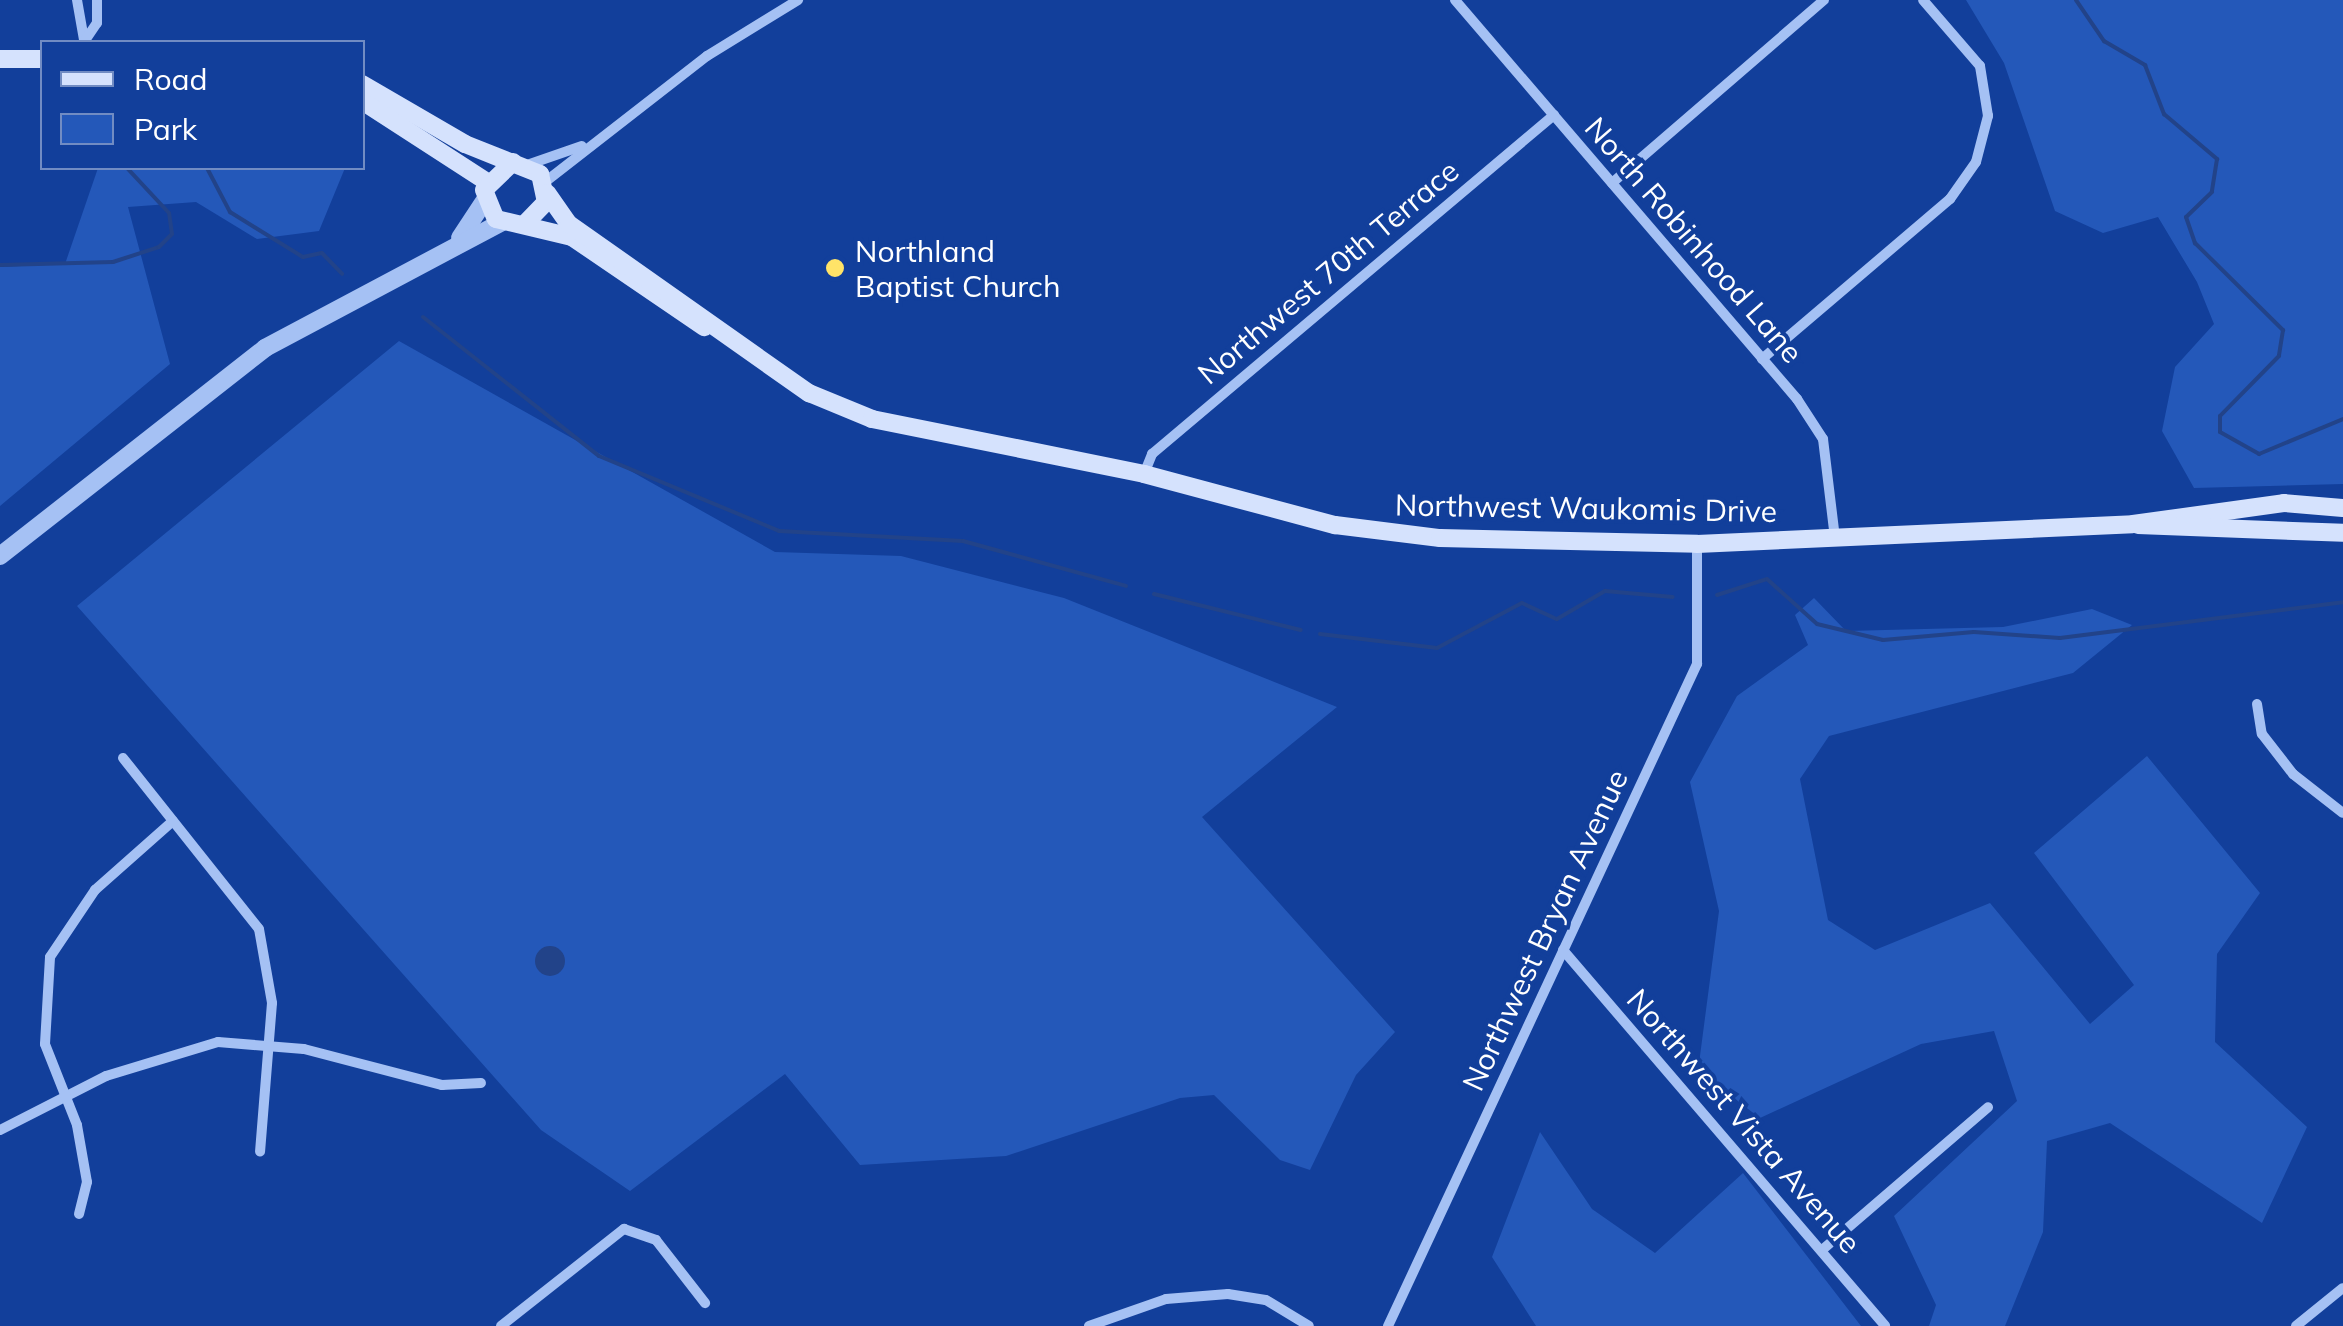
<!DOCTYPE html>
<html>
<head>
<meta charset="utf-8">
<style>
  body { margin:0 }
  #map { position:relative; width:2343px; height:1326px; overflow:hidden; background:#123f9b; font-family:Mulish,sans-serif }
  div>[style] { position:absolute }
  .green>* { inset:0; background:#2458b9 }
  .water>* { inset:0; background:#224389 }
  .round { border-radius:50% }
  .stream>* { height:4px; margin:-2px; padding:0 2px; transform-origin:2px; border-radius:2px; background:#224389 }
  .minor>* { height:10px; margin:-5px; padding:0 5px; transform-origin:5px; border-radius:5px; background:#a5c1f4 }
  .tertiary>* { height:18px; margin:-9px; padding:0 9px; transform-origin:9px; border-radius:9px; background:#a5c1f4 }
  .secondary>* { height:18px; margin:-9px; padding:0 9px; transform-origin:9px; border-radius:9px; background:#d5e2fd }
  .dots>* { width:28px; height:28px; translate:-50% -50%; box-sizing:border-box; border:5px solid #123f9b; border-radius:50% }
  span { translate:-50% -50%; white-space:nowrap; text-align:center; line-height:1.15; -webkit-text-stroke:8px #123f9b; paint-order:stroke }
  .street-label { font-size:30px; color:#fff }
  .poi-label { font-size:30px; color:#fff }
  .left { translate:0 -50%; text-align:left }
  .legend { position:absolute; left:40px; top:40px; width:325px; height:130px; box-sizing:border-box; background:#123f9b; border:2px solid #718cc3; margin:0; padding:12px 18px; list-style:none; font-size:30px; color:#fff }
  .legend li { display:flex; align-items:center; gap:20px; height:50px }
  .legend b { width:50px; border:2px solid #718cc3 }
</style>
</head>
<body>
<div id="map">
  <div class="green">
    <i style="clip-path:polygon(1966px 0,2343px 0,2343px 484px,2194px 488px,2162px 431px,2175px 367px,2214px 324px,2197px 282px,2158px 217px,2103px 233px,2055px 211px,2004px 63px)"></i>
    <i style="clip-path:polygon(98px 168px,345px 168px,319px 231px,257px 239px,196px 202px,128px 207px,170px 364px,0 506px,0 267px,65px 264px)"></i>
    <i style="clip-path:polygon(399px 341px,775px 552px,901px 556px,1064px 598px,1337px 707px,1202px 817px,1395px 1032px,1356px 1075px,1310px 1170px,1280px 1160px,1214px 1095px,1180px 1098px,1006px 1156px,860px 1165px,785px 1074px,630px 1191px,541px 1130px,77px 606px)"></i>
    <i style="clip-path:polygon(1814px 598px,1846px 631px,2003px 627px,2092px 609px,2132px 625px,2073px 673px,1829px 736px,1800px 779px,1828px 920px,1875px 950px,1990px 903px,2090px 1024px,2134px 985px,2034px 853px,2147px 756px,2260px 893px,2217px 954px,2215px 1042px,2307px 1127px,2262px 1223px,2110px 1123px,2047px 1141px,2043px 1232px,2005px 1326px,1929px 1326px,1936px 1305px,1894px 1216px,2017px 1101px,1994px 1031px,1921px 1044px,1760px 1118px,1698px 1071px,1719px 911px,1690px 782px,1737px 696px,1808px 645px,1795px 615px)"></i>
    <i style="clip-path:polygon(1540px 1132px,1592px 1209px,1655px 1253px,1743px 1173px,1861px 1326px,1536px 1326px,1492px 1257px)"></i>
  </div>
  <div class="water">
    <i class="round" style="left:535px;top:946px;width:30px;height:30px"></i>
  </div>
  <div class="stream">
    <i style="left:2076px;top:0;width:50px;rotate:55.7deg"></i>
    <i style="left:2104px;top:41px;width:48px;rotate:30.3deg"></i>
    <i style="left:2145px;top:65px;width:53px;rotate:68.8deg"></i>
    <i style="left:2164px;top:114px;width:70px;rotate:40.3deg"></i>
    <i style="left:2217px;top:159px;width:33px;rotate:99deg"></i>
    <i style="left:2212px;top:192px;width:36px;rotate:136deg"></i>
    <i style="left:2186px;top:217px;width:28px;rotate:71deg"></i>
    <i style="left:2195px;top:243px;width:124px;rotate:44.7deg"></i>
    <i style="left:2283px;top:330px;width:26px;rotate:99deg"></i>
    <i style="left:2279px;top:356px;width:84px;rotate:134.5deg"></i>
    <i style="left:2220px;top:416px;width:16px;rotate:90deg"></i>
    <i style="left:2220px;top:432px;width:45px;rotate:29.4deg"></i>
    <i style="left:2259px;top:454px;width:91px;rotate:-22.6deg"></i>
    <i style="left:207px;top:168px;width:50px;rotate:62.4deg"></i>
    <i style="left:230px;top:212px;width:86px;rotate:31.7deg"></i>
    <i style="left:303px;top:257px;width:19px;rotate:-12deg"></i>
    <i style="left:322px;top:253px;width:29px;rotate:46deg"></i>
    <i style="left:0;top:265px;width:113px;rotate:-1.5deg"></i>
    <i style="left:113px;top:262px;width:48px;rotate:-18.1deg"></i>
    <i style="left:159px;top:247px;width:18px;rotate:-45deg"></i>
    <i style="left:172px;top:234px;width:21px;rotate:-98deg"></i>
    <i style="left:169px;top:213px;width:62px;rotate:-133deg"></i>
    <i style="left:423px;top:317px;width:224px;rotate:38.3deg"></i>
    <i style="left:599px;top:456px;width:195px;rotate:22.6deg"></i>
    <i style="left:779px;top:531px;width:184px;rotate:3.1deg"></i>
    <i style="left:963px;top:541px;width:169px;rotate:15.4deg"></i>
    <i style="left:1154px;top:594px;width:151px;rotate:13.8deg"></i>
    <i style="left:1717px;top:595px;width:52px;rotate:-17.7deg"></i>
    <i style="left:1767px;top:579px;width:67px;rotate:42deg"></i>
    <i style="left:1817px;top:624px;width:68px;rotate:13.6deg"></i>
    <i style="left:1883px;top:640px;width:91px;rotate:-5deg"></i>
    <i style="left:1974px;top:632px;width:86px;rotate:4deg"></i>
    <i style="left:2060px;top:638px;width:285px;rotate:-7.2deg"></i>
    <i style="left:1320px;top:634px;width:118px;rotate:6.8deg"></i>
    <i style="left:1437px;top:648px;width:96px;rotate:-27.9deg"></i>
    <i style="left:1522px;top:603px;width:38px;rotate:25deg"></i>
    <i style="left:1557px;top:619px;width:56px;rotate:-30.3deg"></i>
    <i style="left:1605px;top:591px;width:68px;rotate:5deg"></i>
  </div>
  <div class="minor">
    <i style="left:77px;top:0;width:40px;rotate:80deg"></i>
    <i style="left:1455px;top:0;width:526px;rotate:49.4deg"></i>
    <i style="left:1797px;top:399px;width:48px;rotate:57deg"></i>
    <i style="left:1823px;top:439px;width:100px;rotate:83.1deg"></i>
    <i style="left:84px;top:42px;width:23px;rotate:-56deg"></i>
    <i style="left:97px;top:23px;width:23px;rotate:-90deg"></i>
    <i style="left:527px;top:165px;width:58px;rotate:-19.1deg"></i>
    <i style="left:545px;top:182px;width:205px;rotate:-37.9deg"></i>
    <i style="left:707px;top:56px;width:107px;rotate:-31.6deg"></i>
    <i style="left:1612px;top:183px;width:280px;rotate:-40.8deg"></i>
    <i style="left:1762px;top:359px;width:247px;rotate:-40.4deg"></i>
    <i style="left:1950px;top:199px;width:45px;rotate:-54.9deg"></i>
    <i style="left:1976px;top:162px;width:48px;rotate:-75.4deg"></i>
    <i style="left:1988px;top:116px;width:51px;rotate:-99.1deg"></i>
    <i style="left:1980px;top:66px;width:87px;rotate:-130.8deg"></i>
    <i style="left:1144px;top:474px;width:22px;rotate:-68deg"></i>
    <i style="left:1152px;top:454px;width:526px;rotate:-40.14deg"></i>
    <i style="left:2257px;top:704px;width:30px;rotate:81deg"></i>
    <i style="left:2262px;top:734px;width:51px;rotate:52.2deg"></i>
    <i style="left:2293px;top:774px;width:63px;rotate:38deg"></i>
    <i style="left:123px;top:758px;width:218px;rotate:51.5deg"></i>
    <i style="left:259px;top:929px;width:75px;rotate:80deg"></i>
    <i style="left:272px;top:1003px;width:149px;rotate:94.6deg"></i>
    <i style="left:1563px;top:950px;width:495px;rotate:49.4deg"></i>
    <i style="left:0;top:1130px;width:119px;rotate:-27deg"></i>
    <i style="left:106px;top:1076px;width:117px;rotate:-16.9deg"></i>
    <i style="left:218px;top:1042px;width:86px;rotate:4.7deg"></i>
    <i style="left:304px;top:1049px;width:143px;rotate:14.6deg"></i>
    <i style="left:442px;top:1085px;width:39px;rotate:-3deg"></i>
    <i style="left:79px;top:1214px;width:33px;rotate:-76deg"></i>
    <i style="left:87px;top:1182px;width:58px;rotate:-100deg"></i>
    <i style="left:77px;top:1125px;width:87px;rotate:-111.6deg"></i>
    <i style="left:45px;top:1044px;width:87px;rotate:-86.7deg"></i>
    <i style="left:50px;top:957px;width:81px;rotate:-56.1deg"></i>
    <i style="left:95px;top:890px;width:104px;rotate:-41.5deg"></i>
    <i style="left:1822px;top:1250px;width:219px;rotate:-40.7deg"></i>
    <i style="left:501px;top:1326px;width:157px;rotate:-38.3deg"></i>
    <i style="left:624px;top:1229px;width:34px;rotate:19deg"></i>
    <i style="left:656px;top:1240px;width:80px;rotate:52.1deg"></i>
    <i style="left:1089px;top:1326px;width:82px;rotate:-19.3deg"></i>
    <i style="left:1166px;top:1299px;width:62px;rotate:-4.6deg"></i>
    <i style="left:1228px;top:1294px;width:38px;rotate:9deg"></i>
    <i style="left:1266px;top:1300px;width:50px;rotate:31.2deg"></i>
    <i style="left:1388px;top:1326px;width:731px;rotate:-64.98deg"></i>
    <i style="left:1697px;top:664px;width:120px;rotate:-90deg"></i>
    <i style="left:2296px;top:1326px;width:60px;rotate:-39deg"></i>
  </div>
  <div class="tertiary">
    <i style="left:460px;top:238px;width:45px;rotate:-56.7deg"></i>
    <i style="left:0;top:556px;width:337px;rotate:-38.1deg"></i>
    <i style="left:265px;top:348px;width:268px;rotate:-28deg"></i>
  </div>
  <div class="secondary">
    <i style="left:0;top:59px;width:42px"></i>
    <i style="left:362px;top:84px;width:119px;rotate:30.2deg"></i>
    <i style="left:465px;top:144px;width:81px;rotate:21.8deg"></i>
    <i style="left:540px;top:174px;width:29px;rotate:78deg"></i>
    <i style="left:546px;top:202px;width:30px;rotate:134deg"></i>
    <i style="left:362px;top:101px;width:149px;rotate:32.9deg"></i>
    <i style="left:513px;top:162px;width:40px;rotate:136deg"></i>
    <i style="left:484px;top:190px;width:31px;rotate:68deg"></i>
    <i style="left:496px;top:219px;width:78px;rotate:13.3deg"></i>
    <i style="left:572px;top:237px;width:160px;rotate:34.3deg"></i>
    <i style="left:547px;top:193px;width:38px;rotate:55deg"></i>
    <i style="left:569px;top:224px;width:294px;rotate:35.2deg"></i>
    <i style="left:809px;top:393px;width:68px;rotate:22.4deg"></i>
    <i style="left:872px;top:419px;width:278px;rotate:11.4deg"></i>
    <i style="left:1144px;top:474px;width:198px;rotate:15deg"></i>
    <i style="left:1335px;top:525px;width:106px;rotate:7.1deg"></i>
    <i style="left:1440px;top:538px;width:257px;rotate:1.3deg"></i>
    <i style="left:1697px;top:544px;width:436px;rotate:-2.6deg"></i>
    <i style="left:2133px;top:524px;width:152px;rotate:-7.9deg"></i>
    <i style="left:2284px;top:503px;width:59px;rotate:4.8deg"></i>
    <i style="left:2138px;top:525px;width:205px;rotate:2.2deg"></i>
  </div>
  <div class="dots">
    <i style="left:835px;top:268px;background:#ffe368"></i>
  </div>
  <div class="street-label">
    <span style="left:1694px;top:240px;rotate:49deg">North Robinhood Lane</span>
    <span style="left:1328px;top:272px;rotate:-40deg">Northwest 70th Terrace</span>
    <span style="left:1586px;top:508px;rotate:1deg">Northwest Waukomis Drive</span>
    <span style="left:1545px;top:930px;rotate:-65deg">Northwest Bryan Avenue</span>
    <span style="left:1744px;top:1121px;rotate:49deg">Northwest Vista Avenue</span>
  </div>
  <div class="poi-label">
    <span class="left" style="left:855px;top:268px">Northland<br>Baptist Church</span>
  </div>
  <ul class="legend">
  <li><b style="height:12px;background:#d5e2fd"></b>Road</li>
  <li><b style="height:28px;background:#2458b9"></b>Park</li>
  </ul>
</div>
</body>
</html>
